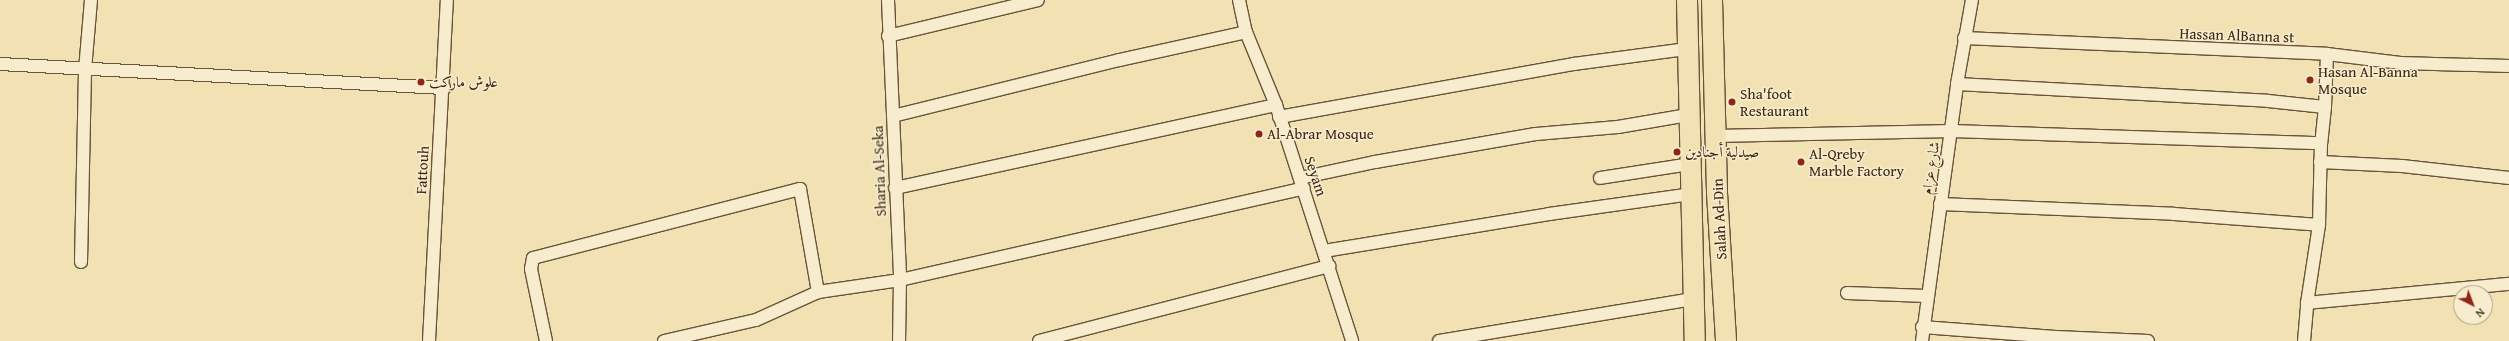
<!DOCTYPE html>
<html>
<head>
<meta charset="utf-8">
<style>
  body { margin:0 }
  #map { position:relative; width:2509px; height:341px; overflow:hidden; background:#f2e2b3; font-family:"Gentium Book Plus",Amiri,serif }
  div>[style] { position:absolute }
  .roads { filter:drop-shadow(1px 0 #685439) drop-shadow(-1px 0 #685439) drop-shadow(0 1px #685439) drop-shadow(0 -1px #685439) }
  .minor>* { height:12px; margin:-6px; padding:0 6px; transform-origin:6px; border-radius:6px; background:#f7ecce }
  .trunk>* { height:20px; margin:-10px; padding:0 10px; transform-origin:10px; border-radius:10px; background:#f2e2b3 }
  .dots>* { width:11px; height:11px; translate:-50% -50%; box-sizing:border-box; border:2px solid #f7ecce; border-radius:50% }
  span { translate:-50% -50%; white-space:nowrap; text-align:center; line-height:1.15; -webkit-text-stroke:3px #f7ecce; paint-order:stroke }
  .street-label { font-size:15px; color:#3a2510 }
  .poi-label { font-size:15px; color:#3a2510 }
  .left { translate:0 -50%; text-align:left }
  .north { position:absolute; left:2453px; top:285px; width:40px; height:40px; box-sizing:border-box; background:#f7ecce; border:1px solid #ab9c82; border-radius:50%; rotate:138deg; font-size:11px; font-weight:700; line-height:16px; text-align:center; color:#3a2510 }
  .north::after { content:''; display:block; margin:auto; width:14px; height:18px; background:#8f2418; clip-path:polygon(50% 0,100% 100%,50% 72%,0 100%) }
</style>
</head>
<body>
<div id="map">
  <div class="roads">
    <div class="minor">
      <i style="left:888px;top:0;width:280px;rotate:87.5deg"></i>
      <i style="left:900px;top:280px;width:61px;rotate:90.9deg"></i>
      <i style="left:1239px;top:0;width:33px;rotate:78deg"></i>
      <i style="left:1246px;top:32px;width:79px;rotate:67.7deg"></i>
      <i style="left:1276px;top:105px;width:248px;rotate:72.1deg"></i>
      <i style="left:888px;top:36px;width:154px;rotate:-13.5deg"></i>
      <i style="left:1964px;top:38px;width:363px;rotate:2.5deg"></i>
      <i style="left:2327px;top:54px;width:74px;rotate:7deg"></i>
      <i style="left:2400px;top:63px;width:109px;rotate:1.6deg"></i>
      <i style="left:0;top:64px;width:445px;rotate:3.1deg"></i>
      <i style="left:1957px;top:84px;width:311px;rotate:3.1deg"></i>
      <i style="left:2268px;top:101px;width:57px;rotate:6deg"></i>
      <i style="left:2325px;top:107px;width:36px;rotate:96deg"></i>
      <i style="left:2321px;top:143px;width:82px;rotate:91.4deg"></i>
      <i style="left:2325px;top:107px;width:53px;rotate:-87.8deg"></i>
      <i style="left:893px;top:116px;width:233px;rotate:-13.9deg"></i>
      <i style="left:1119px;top:60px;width:130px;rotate:-12.4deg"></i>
      <i style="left:1279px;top:117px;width:300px;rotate:-10.2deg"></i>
      <i style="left:1574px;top:64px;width:114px;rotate:-7.6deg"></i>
      <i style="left:1715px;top:136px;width:237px;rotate:-1.2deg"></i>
      <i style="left:1952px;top:131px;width:369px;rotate:1.9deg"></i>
      <i style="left:2320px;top:162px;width:82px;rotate:2.8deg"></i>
      <i style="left:2402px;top:166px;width:108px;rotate:6.4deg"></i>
      <i style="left:1300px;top:178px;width:77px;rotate:-12deg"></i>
      <i style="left:1375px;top:162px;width:163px;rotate:-9.9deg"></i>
      <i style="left:1536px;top:134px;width:82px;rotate:-4.9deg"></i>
      <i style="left:1618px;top:127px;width:71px;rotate:-9.7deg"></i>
      <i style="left:1600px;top:178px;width:91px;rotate:-8.8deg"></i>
      <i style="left:895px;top:188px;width:390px;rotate:-12.3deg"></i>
      <i style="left:1940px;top:204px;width:234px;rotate:2.4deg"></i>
      <i style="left:2174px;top:214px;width:145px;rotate:4.3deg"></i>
      <i style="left:2319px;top:225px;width:79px;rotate:98.7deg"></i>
      <i style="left:2307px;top:303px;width:203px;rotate:-5.4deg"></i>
      <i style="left:1324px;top:251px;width:228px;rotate:-9.3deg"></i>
      <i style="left:1549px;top:214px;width:143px;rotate:-8deg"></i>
      <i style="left:81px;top:262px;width:192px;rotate:-88.8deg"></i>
      <i style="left:85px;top:70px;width:70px;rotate:-85.1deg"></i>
      <i style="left:1847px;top:293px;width:79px;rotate:2.2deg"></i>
      <i style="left:1922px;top:327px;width:134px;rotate:4.3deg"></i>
      <i style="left:2056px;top:337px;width:92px;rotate:2.5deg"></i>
      <i style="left:429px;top:341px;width:341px;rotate:-87deg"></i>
      <i style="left:546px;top:341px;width:74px;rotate:-101.8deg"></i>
      <i style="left:531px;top:269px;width:11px;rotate:-80deg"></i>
      <i style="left:533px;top:258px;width:276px;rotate:-14.5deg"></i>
      <i style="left:800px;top:189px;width:105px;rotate:80.1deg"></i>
      <i style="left:664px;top:341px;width:94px;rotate:-12.9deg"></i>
      <i style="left:756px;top:320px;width:68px;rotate:-24.3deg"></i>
      <i style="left:818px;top:292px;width:83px;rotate:-8.3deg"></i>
      <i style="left:900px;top:280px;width:414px;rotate:-12.8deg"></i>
      <i style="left:1039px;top:341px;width:300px;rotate:-14.5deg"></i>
      <i style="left:1439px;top:341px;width:256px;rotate:-9.4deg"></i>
      <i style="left:1922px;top:341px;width:259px;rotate:-82.2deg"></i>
      <i style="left:1957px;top:84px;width:85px;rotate:-79.9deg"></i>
      <i style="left:2304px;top:341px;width:38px;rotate:-85deg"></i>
    </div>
    <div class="trunk">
      <i style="left:1687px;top:0;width:341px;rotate:88.7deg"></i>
      <i style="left:1712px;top:0;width:193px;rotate:88.5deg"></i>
      <i style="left:1717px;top:193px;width:148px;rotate:86.5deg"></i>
    </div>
  </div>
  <div class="dots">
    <i style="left:2310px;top:80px;background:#8f2418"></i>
    <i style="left:421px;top:82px;background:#8f2418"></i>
    <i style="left:1732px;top:102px;background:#8f2418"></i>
    <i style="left:1259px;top:134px;background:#8f2418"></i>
    <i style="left:1677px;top:152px;background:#8f2418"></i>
    <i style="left:1801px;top:162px;background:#8f2418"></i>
  </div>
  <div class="street-label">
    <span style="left:2237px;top:35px;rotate:2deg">Hassan AlBanna st</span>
    <span style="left:1930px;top:168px;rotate:-81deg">شارع عزام</span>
    <span style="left:422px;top:170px;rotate:-87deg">Fattouh</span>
    <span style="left:879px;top:171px;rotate:-92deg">Sharia Al-Seka</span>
    <span style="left:1316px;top:176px;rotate:71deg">Seyam</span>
    <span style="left:1719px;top:219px;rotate:-93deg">Salah Ad-Din</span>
  </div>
  <div class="poi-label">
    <span class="left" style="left:2318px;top:80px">Hasan Al-Banna<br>Mosque</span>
    <span class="left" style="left:429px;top:82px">علوش ماركت</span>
    <span class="left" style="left:1740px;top:102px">Sha'foot<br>Restaurant</span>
    <span class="left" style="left:1267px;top:134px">Al-Abrar Mosque</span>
    <span class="left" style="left:1685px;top:152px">صيدلية أجنادين</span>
    <span class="left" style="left:1809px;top:162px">Al-Qreby<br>Marble Factory</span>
  </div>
  <div class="north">N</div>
</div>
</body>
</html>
